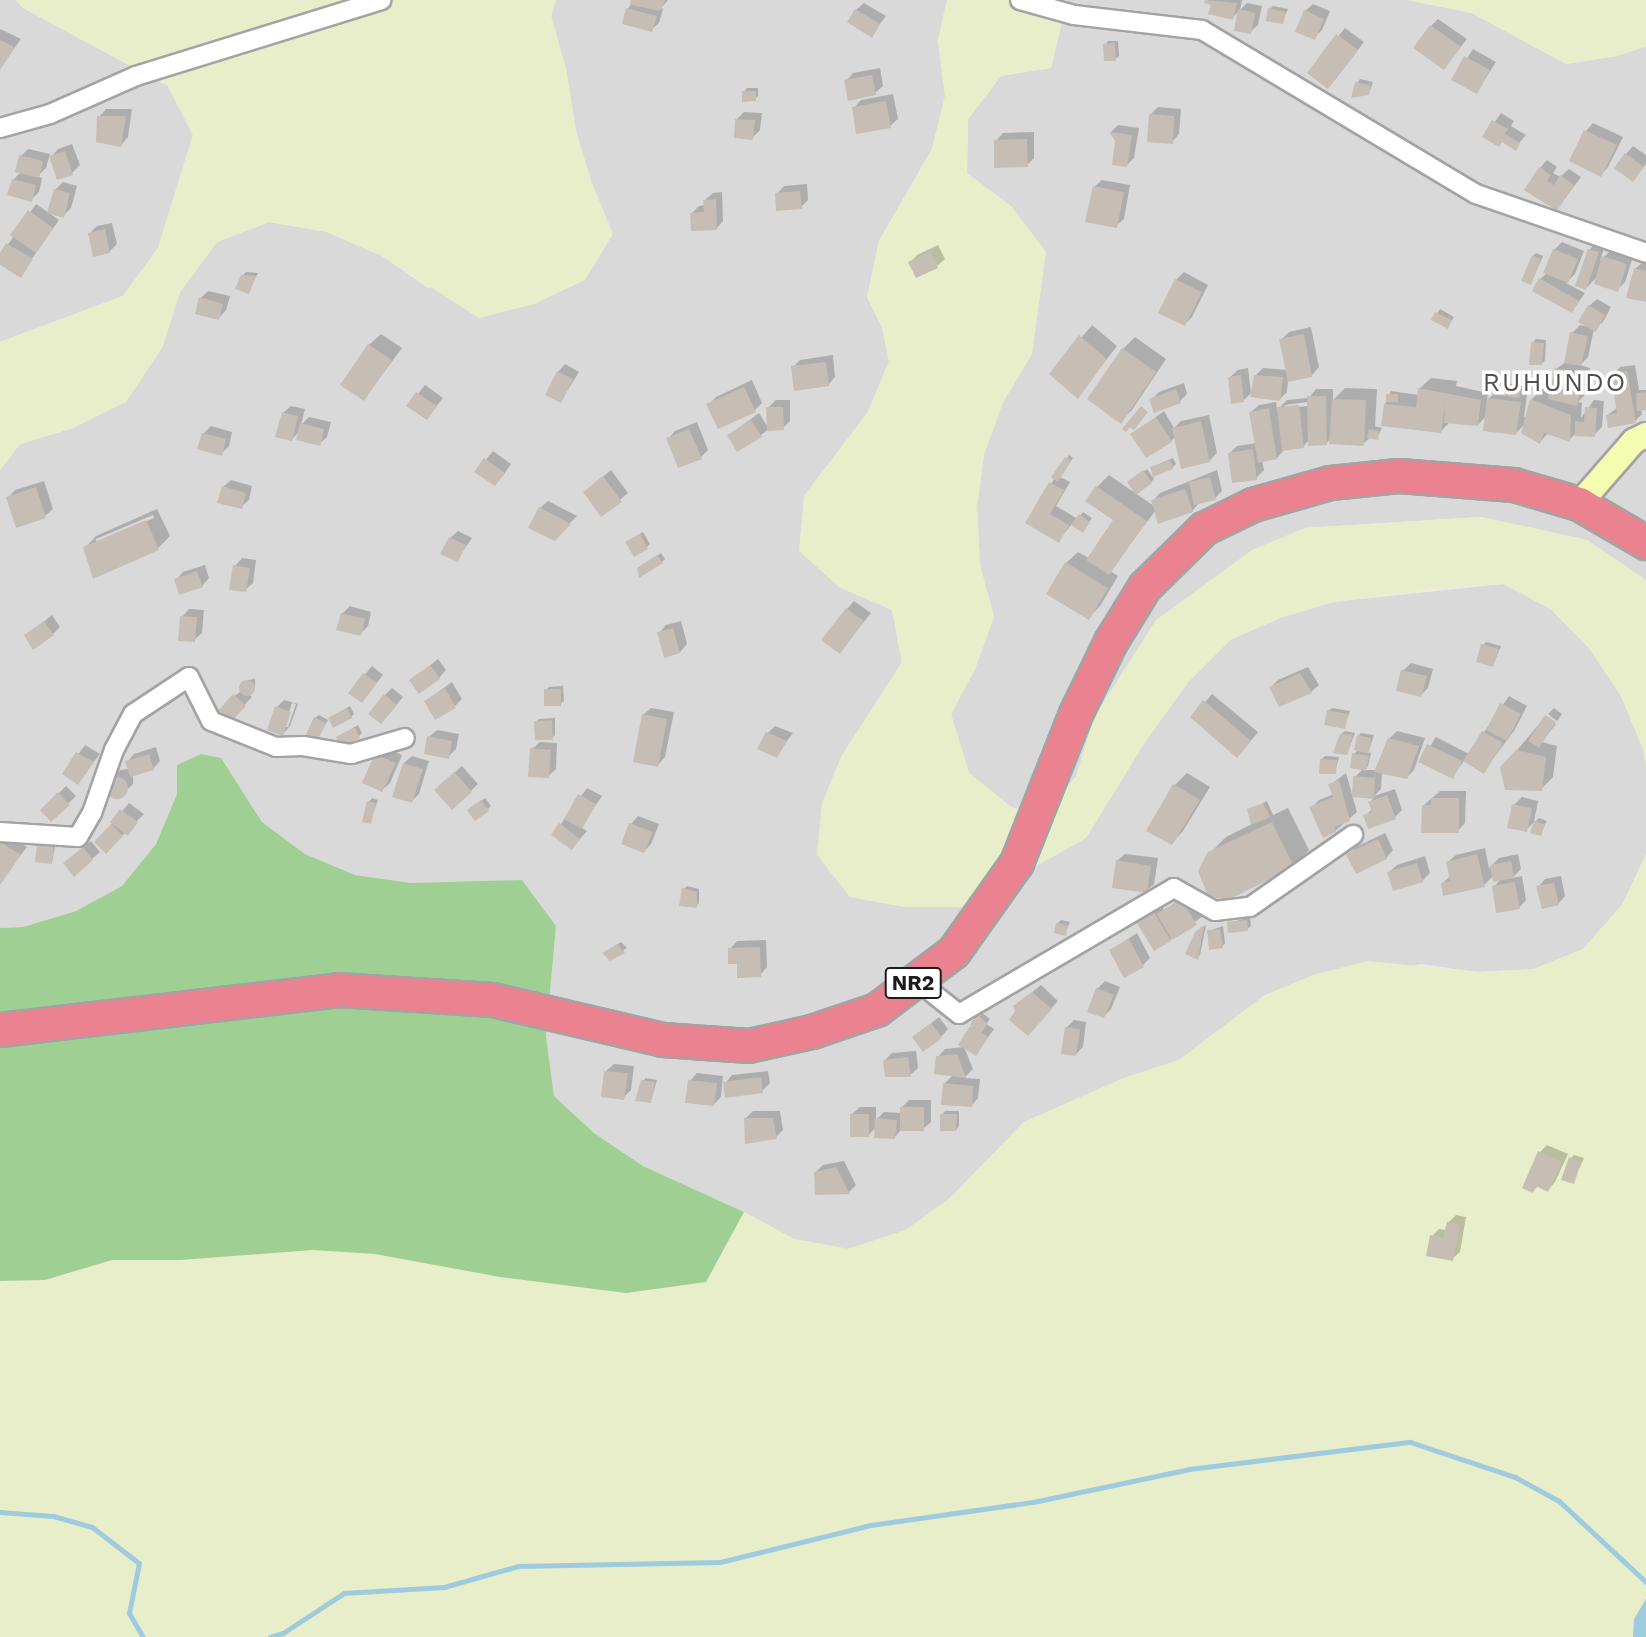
<!DOCTYPE html>
<html>
<head>
<meta charset="utf-8">
<style>
  body { margin:0 }
  #map { position:relative; width:1646px; height:1637px; overflow:hidden; background:#eeeae1; font-family:"Work Sans",sans-serif }
  div>[style] { position:absolute }
  .residential>* { inset:0; background:#dad9d9 }
  .farmland>* { inset:0; background:#e9eeca }
  .forest>* { inset:0; background:#a0cf93 }
  .water>* { inset:0; background:#9ecbde }
  .shadow>* { inset:0; background:#0003 }
  .stream>* { height:5px; margin:-2.5px; padding:0 2.5px; transform-origin:2.5px; border-radius:2.5px; background:#9ecbde }
  .building>* { inset:0; background:#c6bdb4 }
  .round { border-radius:50% }
  .roads { filter:drop-shadow(2px 0 #a3a3a3) drop-shadow(-2px 0 #a3a3a3) drop-shadow(0 2px #a3a3a3) drop-shadow(0 -2px #a3a3a3) }
  .street>* { height:18px; margin:-9px; padding:0 9px; transform-origin:9px; border-radius:9px; background:#fff }
  .secondary>* { height:24px; margin:-12px; padding:0 12px; transform-origin:12px; border-radius:12px; background:#f3fcb0 }
  .highway>* { height:32px; margin:-16px; padding:0 16px; transform-origin:16px; border-radius:16px; background:#ea838f }
  span { translate:-50% -50%; white-space:nowrap; text-align:center; line-height:1.15; -webkit-text-stroke:7px #fff; paint-order:stroke }
  .shield-label span { padding:2px 5px; background:#fff; border:2px solid; border-radius:5px; -webkit-text-stroke-width:0 }
  .shield-label { font-size:21px; color:#1c1c1c; font-weight:700 }
  .quarter-label { font-size:26px; color:#4f4f4f; letter-spacing:2px }
</style>
</head>
<body>
<div id="map">
  <div class="residential">
    <i style="clip-path:polygon(0 0,16px 0,23px 8px,168px 86px,193px 135px,158px 248px,123px 296px,0 342px)"></i>
    <i style="clip-path:polygon(556px 0,947px 0,938px 40px,945px 96px,932px 149px,879px 241px,867px 297px,882px 327px,889px 361px,868px 412px,804px 496px,839px 587px,892px 610px,902px 662px,874px 708px,962px 907px,1086px 838px,1145px 742px,1189px 681px,1230px 640px,1280px 618px,1333px 602px,1503px 584px,1551px 609px,1589px 648px,1621px 696px,1643px 749px,1646px 765px,1646px 856px,1622px 905px,1583px 949px,1534px 969px,1477px 972px,1421px 964px,1265px 995px,1179px 1060px,1124px 1078px,1024px 1122px,950px 1198px,906px 1230px,848px 1249px,794px 1239px,744px 1212px,643px 1166px,594px 1133px,554px 1096px,546px 1036px,556px 926px,522px 881px,411px 883px,355px 875px,305px 854px,262px 822px,220px 758px,178px 765px,177px 794px,156px 844px,122px 886px,76px 911px,23px 927px,0 928px,0 470px,20px 444px,73px 428px,162px 348px,180px 292px,217px 242px,269px 222px,327px 232px,382px 256px,428px 288px,613px 234px,592px 184px,576px 131px,566px 69px,551px 16px)"></i>
    <i style="clip-path:polygon(1067px 0,1407px 0,1472px 13px,1566px 64px,1617px 56px,1646px 46px,1646px 580px,1587px 540px,1481px 517px,1305px 528px,1094px 717px,1076px 777px,1041px 814px,1011px 807px,969px 773px,951px 714px,975px 669px,994px 617px,980px 565px,977px 508px,984px 454px,1003px 402px,1032px 354px,1012px 207px,967px 173px,968px 119px,1001px 76px,1051px 68px)"></i>
  </div>
  <div class="farmland">
    <i style="clip-path:polygon(16px 0,556px 0,551px 16px,566px 69px,576px 131px,592px 184px,613px 234px,585px 280px,534px 304px,479px 318px,382px 256px,327px 232px,269px 222px,217px 242px,180px 292px,162px 348px,126px 402px,73px 428px,20px 444px,0 470px,0 342px,123px 296px,158px 248px,193px 135px,168px 86px,23px 8px)"></i>
    <i style="clip-path:polygon(947px 0,1067px 0,1051px 68px,1001px 76px,968px 119px,967px 173px,1012px 207px,1046px 252px,1032px 354px,1003px 402px,984px 454px,977px 508px,980px 565px,994px 617px,975px 669px,951px 714px,969px 773px,1011px 807px,1041px 814px,1076px 777px,1094px 717px,1156px 620px,1252px 550px,1305px 528px,1481px 517px,1587px 540px,1646px 580px,1646px 765px,1643px 749px,1621px 696px,1589px 648px,1551px 609px,1503px 584px,1446px 587px,1333px 602px,1280px 618px,1230px 640px,1189px 681px,1145px 742px,1086px 838px,962px 907px,904px 907px,850px 897px,817px 855px,822px 803px,842px 755px,902px 662px,892px 610px,839px 587px,799px 551px,804px 496px,868px 412px,889px 361px,882px 327px,867px 297px,879px 241px,932px 149px,945px 96px,938px 40px)"></i>
    <i style="clip-path:polygon(1407px 0,1646px 0,1646px 46px,1617px 56px,1566px 64px,1472px 13px)"></i>
    <i style="clip-path:polygon(1646px 854px,1646px 1599px,1634px 1619px,1633px 1637px,0 1637px,0 1281px,45px 1280px,112px 1260px,180px 1260px,313px 1250px,375px 1254px,500px 1277px,626px 1293px,718px 1263px,744px 1212px,794px 1239px,848px 1249px,906px 1230px,950px 1198px,1024px 1122px,1124px 1078px,1179px 1060px,1265px 995px,1313px 975px,1368px 961px,1477px 972px,1534px 969px,1583px 949px,1622px 905px)"></i>
  </div>
  <div class="forest">
    <i style="clip-path:polygon(201px 754px,221px 758px,262px 822px,305px 854px,355px 875px,411px 883px,522px 880px,556px 926px,546px 1036px,554px 1096px,594px 1133px,643px 1166px,744px 1212px,706px 1282px,626px 1293px,500px 1277px,375px 1254px,313px 1250px,180px 1260px,112px 1260px,45px 1280px,0 1281px,0 928px,23px 927px,76px 911px,122px 886px,156px 844px,177px 794px,177px 765px)"></i>
  </div>
  <div class="water">
    <i style="clip-path:polygon(1646px 1599px,1646px 1637px,1633px 1637px,1634px 1619px)"></i>
  </div>
  <div class="shadow">
    <i style="clip-path:polygon(633px 0,668px 0,661px 8px,663px 9px,659px 23px,651px 30px,628px 9px)"></i>
    <i style="clip-path:polygon(1207px 0,1242px 0,1240px 10px,1232px 18px)"></i>
    <i style="clip-path:polygon(864px 3px,886px 16px,871px 35px,856px 10px)"></i>
    <i style="clip-path:polygon(1247px 3px,1262px 6px,1258px 25px,1250px 32px,1240px 10px)"></i>
    <i style="clip-path:polygon(1313px 4px,1330px 11px,1322px 30px,1314px 38px,1305px 11px)"></i>
    <i style="clip-path:polygon(1273px 6px,1288px 9px,1282px 22px,1270px 9px)"></i>
    <i style="clip-path:polygon(1438px 19px,1467px 39px,1444px 68px,1431px 26px)"></i>
    <i style="clip-path:polygon(1345px 28px,1364px 42px,1335px 80px,1309px 72px)"></i>
    <i style="clip-path:polygon(0 29px,21px 39px,0 68px)"></i>
    <i style="clip-path:polygon(1108px 41px,1118px 41px,1119px 56px,1115px 59px,1105px 45px)"></i>
    <i style="clip-path:polygon(1473px 49px,1496px 62px,1477px 92px,1454px 79px)"></i>
    <i style="clip-path:polygon(880px 68px,883px 86px,875px 93px,846px 81px,853px 73px)"></i>
    <i style="clip-path:polygon(1360px 79px,1373px 82px,1369px 93px,1357px 83px)"></i>
    <i style="clip-path:polygon(747px 88px,758px 88px,758px 96px,755px 99px,744px 92px)"></i>
    <i style="clip-path:polygon(893px 94px,898px 119px,890px 126px,854px 108px,861px 100px)"></i>
    <i style="clip-path:polygon(1158px 107px,1181px 109px,1179px 134px,1172px 142px,1150px 115px)"></i>
    <i style="clip-path:polygon(106px 109px,132px 109px,128px 137px,121px 145px,99px 117px)"></i>
    <i style="clip-path:polygon(744px 112px,762px 113px,760px 130px,752px 138px,737px 119px)"></i>
    <i style="clip-path:polygon(1501px 113px,1514px 121px,1511px 126px,1526px 135px,1515px 148px,1503px 141px,1484px 137px)"></i>
    <i style="clip-path:polygon(1593px 123px,1623px 137px,1608px 167px,1601px 175px,1586px 131px)"></i>
    <i style="clip-path:polygon(1118px 125px,1139px 128px,1134px 158px,1127px 165px,1111px 132px)"></i>
    <i style="clip-path:polygon(1034px 132px,1034px 158px,1027px 165px,996px 141px,1003px 133px)"></i>
    <i style="clip-path:polygon(72px 144px,80px 165px,72px 173px,51px 157px,58px 149px)"></i>
    <i style="clip-path:polygon(1633px 146px,1646px 155px,1646px 164px,1633px 180px,1626px 154px)"></i>
    <i style="clip-path:polygon(28px 149px,50px 154px,46px 168px,38px 176px,42px 178px,39px 192px,31px 200px,13px 180px,21px 172px,21px 156px)"></i>
    <i style="clip-path:polygon(1547px 160px,1557px 167px,1553px 173px,1560px 177px,1569px 169px,1581px 177px,1557px 209px,1540px 168px)"></i>
    <i style="clip-path:polygon(1102px 180px,1130px 185px,1124px 219px,1116px 226px,1094px 187px)"></i>
    <i style="clip-path:polygon(63px 182px,77px 186px,71px 208px,63px 216px,55px 190px)"></i>
    <i style="clip-path:polygon(807px 184px,808px 200px,801px 207px,777px 194px,784px 186px)"></i>
    <i style="clip-path:polygon(722px 192px,723px 221px,716px 229px,692px 213px,699px 206px,705px 205px,705px 200px,713px 193px)"></i>
    <i style="clip-path:polygon(36px 204px,59px 220px,20px 276px,0 263px,0 256px)"></i>
    <i style="clip-path:polygon(112px 223px,117px 244px,109px 252px,90px 233px,97px 226px)"></i>
    <i style="clip-path:polygon(1562px 242px,1584px 251px,1575px 274px,1566px 283px,1585px 293px,1572px 311px,1540px 279px,1547px 273px,1554px 250px)"></i>
    <i style="clip-path:polygon(1597px 242px,1605px 245px,1600px 261px,1611px 250px,1633px 257px,1625px 282px,1617px 290px,1598px 276px,1586px 288px,1578px 285px,1590px 249px)"></i>
    <i style="clip-path:polygon(938px 245px,945px 259px,937px 266px,910px 263px,917px 255px)"></i>
    <i style="clip-path:polygon(1536px 253px,1543px 256px,1531px 283px,1533px 256px)"></i>
    <i style="clip-path:polygon(1643px 262px,1646px 262px,1646px 301px,1635px 269px)"></i>
    <i style="clip-path:polygon(246px 272px,258px 273px,248px 292px,242px 276px)"></i>
    <i style="clip-path:polygon(1184px 272px,1208px 285px,1192px 317px,1185px 324px,1160px 312px,1176px 280px)"></i>
    <i style="clip-path:polygon(208px 291px,230px 296px,226px 310px,219px 318px,201px 298px)"></i>
    <i style="clip-path:polygon(1597px 299px,1611px 307px,1603px 322px,1594px 329px,1588px 357px,1580px 365px,1590px 368px,1584px 396px,1578px 402px,1582px 403px,1581px 418px,1594px 400px,1604px 401px,1602px 427px,1594px 435px,1575px 434px,1569px 440px,1549px 432px,1540px 442px,1525px 424px,1516px 433px,1487px 415px,1478px 425px,1450px 422px,1441px 431px,1385px 404px,1391px 391px,1419px 395px,1419px 389px,1431px 378px,1457px 381px,1456px 386px,1488px 393px,1487px 400px,1497px 391px,1503px 392px,1507px 383px,1523px 386px,1522px 394px,1527px 395px,1524px 417px,1527px 417px,1531px 400px,1543px 388px,1551px 391px,1556px 369px,1566px 362px,1572px 333px,1580px 325px,1589px 327px,1589px 306px)"></i>
    <i style="clip-path:polygon(1440px 309px,1454px 317px,1450px 323px,1433px 320px)"></i>
    <i style="clip-path:polygon(1092px 325px,1117px 346px,1078px 396px,1051px 374px)"></i>
    <i style="clip-path:polygon(1311px 327px,1319px 367px,1312px 375px,1288px 380px,1287px 392px,1280px 399px,1255px 376px,1263px 368px,1287px 370px,1281px 340px,1289px 332px)"></i>
    <i style="clip-path:polygon(381px 334px,402px 348px,364px 399px,369px 345px)"></i>
    <i style="clip-path:polygon(1135px 337px,1166px 359px,1132px 410px,1121px 421px,1123px 349px)"></i>
    <i style="clip-path:polygon(1536px 339px,1546px 340px,1545px 360px,1542px 364px,1532px 343px)"></i>
    <i style="clip-path:polygon(833px 355px,835px 377px,828px 385px,793px 367px,800px 360px)"></i>
    <i style="clip-path:polygon(565px 364px,579px 372px,561px 401px,558px 372px)"></i>
    <i style="clip-path:polygon(1635px 365px,1639px 390px,1646px 390px,1646px 409px,1641px 409px,1642px 414px,1635px 421px,1608px 415px,1618px 407px,1613px 375px,1620px 367px)"></i>
    <i style="clip-path:polygon(1248px 368px,1251px 393px,1244px 400px,1230px 377px,1238px 370px)"></i>
    <i style="clip-path:polygon(752px 380px,762px 403px,755px 410px,709px 405px,716px 397px)"></i>
    <i style="clip-path:polygon(1184px 383px,1187px 394px,1180px 401px,1151px 400px,1159px 392px)"></i>
    <i style="clip-path:polygon(425px 385px,443px 398px,427px 418px,409px 405px)"></i>
    <i style="clip-path:polygon(evenodd,1345px 388px,1377px 389px,1375px 426px,1382px 428px,1377px 438px,1371px 437px,1363px 444px,1331px 438px,1326px 444px,1309px 440px,1303px 447px,1284px 450px,1277px 458px,1262px 460px,1264px 470px,1256px 478px,1230px 453px,1237px 446px,1257px 443px,1251px 412px,1259px 405px,1276px 402px,1277px 410px,1287px 400px,1309px 398px,1316px 389px,1333px 389px,1333px 400px,1345px 388px,1307px 402px,1308px 406px,1285px 408px,1285px 405px,1307px 402px)"></i>
    <i style="clip-path:polygon(776px 400px,790px 400px,790px 421px,783px 428px,768px 408px)"></i>
    <i style="clip-path:polygon(291px 406px,305px 409px,301px 425px,309px 417px,331px 422px,327px 437px,319px 444px,300px 431px,292px 439px,283px 413px)"></i>
    <i style="clip-path:polygon(1164px 411px,1174px 428px,1181px 421px,1209px 415px,1217px 453px,1209px 461px,1176px 436px,1171px 441px,1133px 434px)"></i>
    <i style="clip-path:polygon(759px 413px,769px 429px,761px 435px,729px 435px)"></i>
    <i style="clip-path:polygon(697px 422px,708px 450px,701px 457px,668px 439px,675px 431px)"></i>
    <i style="clip-path:polygon(211px 426px,232px 432px,229px 446px,221px 454px,203px 434px)"></i>
    <i style="clip-path:polygon(493px 451px,511px 464px,502px 477px,477px 471px)"></i>
    <i style="clip-path:polygon(1069px 455px,1073px 458px,1060px 477px,1070px 482px,1056px 506px,1078px 519px,1083px 512px,1092px 518px,1083px 531px,1072px 524px,1058px 541px,1027px 522px)"></i>
    <i style="clip-path:polygon(1173px 458px,1176px 464px,1172px 468px,1152px 467px)"></i>
    <i style="clip-path:polygon(1147px 469px,1154px 479px,1151px 482px,1133px 479px)"></i>
    <i style="clip-path:polygon(611px 470px,628px 493px,602px 515px,585px 492px)"></i>
    <i style="clip-path:polygon(1217px 470px,1222px 491px,1215px 498px,1199px 503px,1192px 511px,1156px 510px,1110px 571px,1118px 576px,1100px 606px,1089px 617px,1066px 563px,1078px 552px,1089px 558px,1116px 519px,1088px 500px,1097px 487px,1109px 475px,1154px 506px,1153px 501px,1160px 493px)"></i>
    <i style="clip-path:polygon(231px 480px,252px 486px,249px 500px,241px 507px,223px 487px)"></i>
    <i style="clip-path:polygon(44px 481px,53px 509px,45px 516px,8px 498px,15px 490px)"></i>
    <i style="clip-path:polygon(548px 501px,577px 516px,554px 539px,540px 508px)"></i>
    <i style="clip-path:polygon(evenodd,157px 509px,170px 536px,158px 548px,85px 548px,96px 536px,157px 509px,153px 515px,154px 518px,96px 543px,96px 539px,153px 515px)"></i>
    <i style="clip-path:polygon(458px 531px,472px 538px,457px 560px,450px 538px)"></i>
    <i style="clip-path:polygon(643px 532px,650px 544px,647px 547px,631px 539px)"></i>
    <i style="clip-path:polygon(661px 553px,665px 559px,662px 562px,639px 568px)"></i>
    <i style="clip-path:polygon(242px 558px,256px 560px,253px 583px,245px 590px,235px 566px)"></i>
    <i style="clip-path:polygon(205px 565px,209px 578px,202px 586px,176px 580px,183px 572px)"></i>
    <i style="clip-path:polygon(854px 601px,871px 613px,840px 652px,847px 609px)"></i>
    <i style="clip-path:polygon(350px 606px,371px 612px,368px 626px,360px 634px,342px 614px)"></i>
    <i style="clip-path:polygon(189px 609px,204px 610px,202px 633px,194px 640px,182px 617px)"></i>
    <i style="clip-path:polygon(52px 615px,60px 627px,53px 634px,26px 636px)"></i>
    <i style="clip-path:polygon(681px 621px,687px 644px,680px 652px,659px 633px,666px 625px)"></i>
    <i style="clip-path:polygon(1486px 642px,1501px 646px,1493px 665px,1483px 645px)"></i>
    <i style="clip-path:polygon(438px 659px,446px 670px,439px 678px,412px 680px)"></i>
    <i style="clip-path:polygon(1411px 663px,1433px 669px,1428px 688px,1421px 695px,1403px 671px)"></i>
    <i style="clip-path:polygon(372px 666px,383px 675px,369px 693px,351px 692px)"></i>
    <i style="clip-path:polygon(1308px 667px,1319px 685px,1311px 692px,1280px 705px,1271px 687px,1278px 680px)"></i>
    <i style="clip-path:polygon(255px 679px,255px 688px,246px 692px,252px 697px,228px 722px,234px 696px,243px 690px,247px 680px)"></i>
    <i style="clip-path:polygon(452px 682px,462px 699px,455px 706px,426px 701px)"></i>
    <i style="clip-path:polygon(563px 686px,564px 701px,560px 704px,546px 690px,549px 687px)"></i>
    <i style="clip-path:polygon(392px 688px,403px 697px,388px 715px,385px 695px)"></i>
    <i style="clip-path:polygon(1212px 694px,1258px 732px,1245px 748px,1193px 716px)"></i>
    <i style="clip-path:polygon(1509px 696px,1527px 706px,1514px 731px,1483px 772px,1464px 761px,1452px 777px,1421px 761px,1436px 737px,1469px 754px)"></i>
    <i style="clip-path:polygon(evenodd,284px 700px,298px 704px,290px 726px,283px 734px,277px 707px,284px 700px,292px 703px,296px 704px,288px 727px,284px 727px,292px 703px)"></i>
    <i style="clip-path:polygon(350px 706px,354px 714px,351px 717px,330px 718px)"></i>
    <i style="clip-path:polygon(651px 708px,674px 712px,665px 757px,658px 765px,643px 715px)"></i>
    <i style="clip-path:polygon(1332px 708px,1350px 711px,1344px 727px,1328px 711px)"></i>
    <i style="clip-path:polygon(1554px 708px,1562px 714px,1557px 721px,1548px 714px)"></i>
    <i style="clip-path:polygon(319px 715px,328px 720px,316px 742px,315px 718px)"></i>
    <i style="clip-path:polygon(1545px 717px,1556px 724px,1542px 742px,1557px 746px,1553px 777px,1541px 789px,1502px 768px)"></i>
    <i style="clip-path:polygon(555px 718px,555px 735px,552px 738px,536px 722px,539px 719px)"></i>
    <i style="clip-path:polygon(358px 725px,362px 733px,359px 736px,338px 737px)"></i>
    <i style="clip-path:polygon(775px 726px,793px 733px,776px 756px,768px 733px)"></i>
    <i style="clip-path:polygon(437px 730px,459px 734px,456px 749px,448px 757px,429px 737px)"></i>
    <i style="clip-path:polygon(1345px 731px,1355px 733px,1347px 754px,1341px 734px)"></i>
    <i style="clip-path:polygon(1397px 731px,1425px 738px,1414px 770px,1407px 777px,1382px 772px,1381px 789px,1374px 796px,1395px 789px,1402px 810px,1395px 817px,1365px 816px,1372px 809px,1370px 802px,1375px 797px,1354px 795px,1355px 777px,1363px 769px,1354px 754px,1358px 750px,1358px 736px,1361px 733px,1374px 735px,1368px 753px,1371px 753px,1368px 766px,1365px 770px,1377px 770px,1389px 739px)"></i>
    <i style="clip-path:polygon(540px 742px,557px 743px,556px 769px,548px 776px,532px 749px)"></i>
    <i style="clip-path:polygon(85px 745px,100px 754px,78px 782px,64px 773px)"></i>
    <i style="clip-path:polygon(156px 747px,160px 761px,153px 769px,133px 775px,133px 784px,120px 797px,110px 797px,105px 789px,120px 770px,129px 769px,127px 762px,134px 754px)"></i>
    <i style="clip-path:polygon(384px 747px,402px 755px,390px 783px,382px 790px,377px 755px)"></i>
    <i style="clip-path:polygon(412px 756px,429px 761px,419px 794px,412px 801px,404px 763px)"></i>
    <i style="clip-path:polygon(1325px 756px,1339px 757px,1335px 772px,1322px 759px)"></i>
    <i style="clip-path:polygon(462px 766px,478px 784px,471px 791px,444px 782px)"></i>
    <i style="clip-path:polygon(1187px 773px,1210px 787px,1183px 831px,1172px 843px,1149px 830px,1175px 785px)"></i>
    <i style="clip-path:polygon(1346px 773px,1357px 812px,1335px 831px,1312px 807px,1319px 800px,1334px 794px,1330px 785px)"></i>
    <i style="clip-path:polygon(66px 786px,76px 796px,51px 820px,42px 810px)"></i>
    <i style="clip-path:polygon(587px 788px,602px 796px,581px 827px,587px 831px,572px 848px,561px 824px)"></i>
    <i style="clip-path:polygon(1440px 791px,1466px 791px,1465px 823px,1458px 831px,1423px 806px)"></i>
    <i style="clip-path:polygon(1522px 797px,1538px 801px,1534px 822px,1526px 830px,1514px 805px)"></i>
    <i style="clip-path:polygon(372px 798px,378px 800px,370px 822px,369px 802px)"></i>
    <i style="clip-path:polygon(485px 798px,491px 806px,488px 809px,473px 807px)"></i>
    <i style="clip-path:polygon(1267px 801px,1273px 815px,1288px 808px,1309px 850px,1293px 866px,1209px 854px,1226px 837px,1252px 824px,1249px 810px)"></i>
    <i style="clip-path:polygon(129px 803px,144px 814px,106px 852px,96px 842px)"></i>
    <i style="clip-path:polygon(638px 816px,659px 824px,651px 844px,644px 851px,631px 824px)"></i>
    <i style="clip-path:polygon(1539px 818px,1547px 821px,1540px 834px,1535px 822px)"></i>
    <i style="clip-path:polygon(1385px 833px,1393px 850px,1386px 858px,1349px 854px,1356px 847px)"></i>
    <i style="clip-path:polygon(9px 836px,27px 847px,1px 881px,0 846px)"></i>
    <i style="clip-path:polygon(42px 841px,56px 842px,52px 862px,39px 844px)"></i>
    <i style="clip-path:polygon(91px 841px,100px 852px,92px 859px,73px 856px)"></i>
    <i style="clip-path:polygon(1485px 848px,1489px 868px,1499px 858px,1518px 854px,1521px 869px,1512px 878px,1522px 876px,1526px 900px,1519px 908px,1494px 887px,1502px 878px,1494px 875px,1484px 885px,1442px 884px,1451px 875px,1448px 862px,1456px 855px)"></i>
    <i style="clip-path:polygon(1125px 854px,1158px 858px,1154px 884px,1146px 891px,1117px 861px)"></i>
    <i style="clip-path:polygon(1425px 856px,1430px 873px,1422px 881px,1389px 872px,1397px 865px)"></i>
    <i style="clip-path:polygon(1561px 876px,1565px 896px,1558px 904px,1538px 887px,1545px 879px)"></i>
    <i style="clip-path:polygon(687px 886px,699px 889px,699px 903px,696px 906px,684px 889px)"></i>
    <i style="clip-path:polygon(1189px 893px,1203px 916px,1170px 940px,1139px 923px,1162px 906px,1164px 910px)"></i>
    <i style="clip-path:polygon(1250px 917px,1251px 926px,1247px 929px,1229px 923px)"></i>
    <i style="clip-path:polygon(1061px 920px,1070px 922px,1065px 934px,1058px 923px)"></i>
    <i style="clip-path:polygon(1206px 925px,1200px 955px,1197px 958px,1200px 929px)"></i>
    <i style="clip-path:polygon(1223px 926px,1225px 943px,1222px 947px,1209px 931px)"></i>
    <i style="clip-path:polygon(1137px 933px,1150px 958px,1143px 965px,1111px 950px)"></i>
    <i style="clip-path:polygon(766px 940px,767px 967px,760px 975px,739px 962px,730px 949px,737px 941px)"></i>
    <i style="clip-path:polygon(621px 942px,627px 948px,611px 959px,608px 950px)"></i>
    <i style="clip-path:polygon(1105px 981px,1120px 987px,1111px 1009px,1104px 1016px,1097px 989px)"></i>
    <i style="clip-path:polygon(1041px 985px,1058px 1001px,1035px 1026px,1015px 1006px)"></i>
    <i style="clip-path:polygon(982px 1013px,990px 1019px,986px 1024px,994px 1029px,976px 1054px,972px 1027px)"></i>
    <i style="clip-path:polygon(939px 1017px,948px 1029px,941px 1037px,914px 1037px)"></i>
    <i style="clip-path:polygon(1074px 1020px,1086px 1022px,1083px 1047px,1075px 1055px,1066px 1028px)"></i>
    <i style="clip-path:polygon(964px 1047px,973px 1069px,964px 1078px,980px 1079px,978px 1098px,971px 1106px,944px 1084px,954px 1074px,938px 1057px,945px 1049px)"></i>
    <i style="clip-path:polygon(916px 1051px,918px 1068px,910px 1075px,885px 1060px,892px 1053px)"></i>
    <i style="clip-path:polygon(614px 1064px,634px 1066px,631px 1090px,623px 1098px,606px 1071px)"></i>
    <i style="clip-path:polygon(768px 1071px,770px 1083px,762px 1091px,725px 1083px,732px 1075px)"></i>
    <i style="clip-path:polygon(697px 1073px,723px 1076px,721px 1097px,714px 1104px,690px 1081px)"></i>
    <i style="clip-path:polygon(646px 1078px,657px 1080px,651px 1101px,643px 1081px)"></i>
    <i style="clip-path:polygon(909px 1100px,931px 1100px,931px 1122px,923px 1129px,902px 1129px,895px 1137px,876px 1127px,868px 1136px,852px 1114px,860px 1107px,876px 1107px,876px 1120px,884px 1112px,902px 1113px,901px 1108px)"></i>
    <i style="clip-path:polygon(753px 1111px,780px 1111px,783px 1130px,776px 1137px,746px 1118px)"></i>
    <i style="clip-path:polygon(945px 1111px,959px 1111px,959px 1126px,956px 1130px,942px 1115px)"></i>
    <i style="clip-path:polygon(1547px 1145px,1568px 1154px,1555px 1182px,1548px 1190px,1539px 1185px,1533px 1191px,1540px 1152px)"></i>
    <i style="clip-path:polygon(1574px 1155px,1584px 1158px,1573px 1182px,1571px 1158px)"></i>
    <i style="clip-path:polygon(844px 1161px,856px 1185px,849px 1192px,816px 1193px,816px 1172px,823px 1165px)"></i>
    <i style="clip-path:polygon(1456px 1215px,1466px 1217px,1460px 1252px,1452px 1259px,1432px 1236px,1439px 1229px,1447px 1230px,1448px 1223px)"></i>
  </div>
  <div class="stream">
    <i style="left:0;top:1512px;width:53px;rotate:4.3deg"></i>
    <i style="left:53px;top:1516px;width:41px;rotate:15.8deg"></i>
    <i style="left:92px;top:1527px;width:59px;rotate:37.5deg"></i>
    <i style="left:139px;top:1563px;width:51px;rotate:101.3deg"></i>
    <i style="left:129px;top:1613px;width:28px;rotate:60deg"></i>
    <i style="left:270px;top:1637px;width:14px;rotate:-17deg"></i>
    <i style="left:283px;top:1633px;width:73px;rotate:-33.3deg"></i>
    <i style="left:344px;top:1593px;width:100px;rotate:-3.4deg"></i>
    <i style="left:444px;top:1587px;width:77px;rotate:-15.8deg"></i>
    <i style="left:518px;top:1566px;width:202px;rotate:-1.1deg"></i>
    <i style="left:720px;top:1562px;width:155px;rotate:-13.8deg"></i>
    <i style="left:871px;top:1525px;width:164px;rotate:-8.1deg"></i>
    <i style="left:1033px;top:1502px;width:159px;rotate:-11.9deg"></i>
    <i style="left:1189px;top:1469px;width:223px;rotate:-7deg"></i>
    <i style="left:1410px;top:1442px;width:111px;rotate:18.4deg"></i>
    <i style="left:1515px;top:1477px;width:50px;rotate:28.6deg"></i>
    <i style="left:1559px;top:1501px;width:119px;rotate:43deg"></i>
  </div>
  <div class="building">
    <i style="clip-path:polygon(631px 0,665px 0,660px 11px,630px 5px)"></i>
    <i style="clip-path:polygon(1205px 0,1237px 3px,1233px 20px,1208px 14px,1211px 5px,1204px 3px)"></i>
    <i style="clip-path:polygon(626px 8px,657px 16px,652px 32px,622px 24px)"></i>
    <i style="clip-path:polygon(1268px 8px,1286px 12px,1283px 24px,1266px 21px)"></i>
    <i style="clip-path:polygon(855px 9px,880px 24px,872px 38px,847px 22px)"></i>
    <i style="clip-path:polygon(1238px 9px,1255px 13px,1251px 34px,1234px 31px)"></i>
    <i style="clip-path:polygon(1304px 10px,1324px 19px,1315px 40px,1295px 32px)"></i>
    <i style="clip-path:polygon(1430px 25px,1461px 47px,1444px 70px,1413px 48px)"></i>
    <i style="clip-path:polygon(1336px 34px,1358px 50px,1328px 89px,1307px 73px)"></i>
    <i style="clip-path:polygon(0 40px,15px 47px,0 70px)"></i>
    <i style="clip-path:polygon(1115px 43px,1116px 61px,1104px 61px,1103px 44px)"></i>
    <i style="clip-path:polygon(1464px 56px,1490px 70px,1477px 94px,1451px 80px)"></i>
    <i style="clip-path:polygon(872px 75px,876px 95px,848px 101px,844px 80px)"></i>
    <i style="clip-path:polygon(1355px 82px,1370px 85px,1369px 95px,1351px 98px)"></i>
    <i style="clip-path:polygon(742px 91px,756px 91px,756px 101px,742px 102px)"></i>
    <i style="clip-path:polygon(886px 101px,891px 128px,856px 134px,852px 107px)"></i>
    <i style="clip-path:polygon(1149px 114px,1174px 116px,1173px 144px,1147px 142px)"></i>
    <i style="clip-path:polygon(97px 116px,126px 116px,121px 147px,96px 142px)"></i>
    <i style="clip-path:polygon(735px 119px,755px 120px,753px 140px,734px 138px)"></i>
    <i style="clip-path:polygon(1492px 120px,1508px 129px,1505px 134px,1520px 143px,1516px 151px,1502px 142px,1499px 147px,1482px 137px)"></i>
    <i style="clip-path:polygon(1584px 130px,1617px 145px,1601px 177px,1569px 161px)"></i>
    <i style="clip-path:polygon(1109px 132px,1132px 135px,1127px 167px,1112px 165px,1115px 140px)"></i>
    <i style="clip-path:polygon(1027px 139px,1028px 167px,994px 168px,994px 140px)"></i>
    <i style="clip-path:polygon(65px 151px,73px 175px,57px 180px,49px 156px)"></i>
    <i style="clip-path:polygon(1625px 153px,1644px 167px,1633px 182px,1614px 168px)"></i>
    <i style="clip-path:polygon(19px 155px,43px 161px,39px 178px,15px 172px)"></i>
    <i style="clip-path:polygon(1539px 167px,1551px 175px,1547px 181px,1554px 185px,1560px 175px,1574px 185px,1557px 211px,1524px 190px)"></i>
    <i style="clip-path:polygon(12px 179px,36px 185px,32px 202px,7px 195px)"></i>
    <i style="clip-path:polygon(1093px 186px,1124px 192px,1117px 228px,1085px 222px)"></i>
    <i style="clip-path:polygon(54px 189px,70px 193px,64px 218px,47px 213px)"></i>
    <i style="clip-path:polygon(800px 191px,802px 209px,776px 211px,775px 193px)"></i>
    <i style="clip-path:polygon(716px 199px,717px 230px,691px 231px,690px 213px,704px 212px,703px 200px)"></i>
    <i style="clip-path:polygon(28px 210px,53px 228px,36px 253px,10px 235px)"></i>
    <i style="clip-path:polygon(105px 229px,110px 253px,93px 257px,88px 233px)"></i>
    <i style="clip-path:polygon(6px 243px,33px 259px,21px 278px,0 265px,0 253px)"></i>
    <i style="clip-path:polygon(1553px 249px,1578px 259px,1568px 283px,1543px 273px)"></i>
    <i style="clip-path:polygon(1588px 249px,1599px 252px,1586px 290px,1575px 286px)"></i>
    <i style="clip-path:polygon(931px 251px,938px 268px,916px 278px,908px 262px)"></i>
    <i style="clip-path:polygon(1532px 255px,1541px 259px,1531px 285px,1521px 281px)"></i>
    <i style="clip-path:polygon(1602px 256px,1627px 264px,1618px 292px,1594px 284px)"></i>
    <i style="clip-path:polygon(1634px 268px,1646px 271px,1646px 302px,1626px 298px)"></i>
    <i style="clip-path:polygon(241px 275px,256px 276px,249px 294px,235px 289px)"></i>
    <i style="clip-path:polygon(1539px 278px,1579px 301px,1572px 313px,1532px 291px)"></i>
    <i style="clip-path:polygon(1175px 279px,1202px 292px,1185px 326px,1158px 313px)"></i>
    <i style="clip-path:polygon(199px 297px,223px 304px,219px 320px,195px 314px)"></i>
    <i style="clip-path:polygon(1588px 305px,1605px 315px,1596px 332px,1578px 322px)"></i>
    <i style="clip-path:polygon(1435px 312px,1452px 320px,1448px 329px,1431px 320px)"></i>
    <i style="clip-path:polygon(1570px 332px,1588px 336px,1581px 366px,1564px 363px)"></i>
    <i style="clip-path:polygon(1304px 334px,1312px 377px,1288px 382px,1279px 339px)"></i>
    <i style="clip-path:polygon(1079px 335px,1107px 359px,1078px 399px,1049px 374px)"></i>
    <i style="clip-path:polygon(1531px 342px,1544px 343px,1542px 365px,1529px 365px)"></i>
    <i style="clip-path:polygon(368px 344px,392px 360px,364px 401px,340px 385px)"></i>
    <i style="clip-path:polygon(1122px 348px,1156px 372px,1121px 424px,1087px 399px)"></i>
    <i style="clip-path:polygon(826px 362px,829px 386px,794px 391px,791px 366px)"></i>
    <i style="clip-path:polygon(1555px 368px,1584px 375px,1577px 406px,1548px 399px)"></i>
    <i style="clip-path:polygon(557px 371px,573px 379px,561px 403px,545px 395px)"></i>
    <i style="clip-path:polygon(1627px 371px,1636px 423px,1608px 428px,1606px 415px,1617px 413px,1611px 374px)"></i>
    <i style="clip-path:polygon(1241px 375px,1244px 402px,1231px 404px,1228px 377px)"></i>
    <i style="clip-path:polygon(1254px 375px,1283px 377px,1280px 401px,1250px 397px)"></i>
    <i style="clip-path:polygon(1503px 386px,1521px 389px,1519px 398px,1501px 395px)"></i>
    <i style="clip-path:polygon(744px 387px,756px 412px,718px 429px,706px 404px)"></i>
    <i style="clip-path:polygon(1418px 388px,1481px 400px,1478px 426px,1444px 423px,1445px 404px,1441px 433px,1381px 426px,1384px 404px,1416px 407px)"></i>
    <i style="clip-path:polygon(1176px 389px,1181px 403px,1154px 413px,1149px 399px)"></i>
    <i style="clip-path:polygon(416px 392px,437px 406px,427px 420px,406px 406px)"></i>
    <i style="clip-path:polygon(1646px 392px,1646px 410px,1637px 411px,1636px 393px)"></i>
    <i style="clip-path:polygon(1386px 394px,1398px 394px,1398px 402px,1386px 402px)"></i>
    <i style="clip-path:polygon(1307px 396px,1326px 396px,1327px 445px,1308px 446px)"></i>
    <i style="clip-path:polygon(1487px 398px,1521px 402px,1516px 435px,1483px 431px)"></i>
    <i style="clip-path:polygon(1332px 399px,1366px 400px,1364px 446px,1329px 444px)"></i>
    <i style="clip-path:polygon(1530px 399px,1571px 415px,1570px 442px,1544px 433px,1540px 444px,1521px 433px)"></i>
    <i style="clip-path:polygon(1299px 405px,1304px 448px,1282px 451px,1277px 407px)"></i>
    <i style="clip-path:polygon(1141px 406px,1148px 412px,1134px 430px,1130px 427px,1126px 432px,1122px 429px)"></i>
    <i style="clip-path:polygon(766px 407px,783px 407px,784px 430px,767px 431px)"></i>
    <i style="clip-path:polygon(1585px 407px,1597px 408px,1595px 437px,1575px 436px,1575px 421px,1584px 422px)"></i>
    <i style="clip-path:polygon(1269px 408px,1277px 459px,1258px 463px,1249px 412px)"></i>
    <i style="clip-path:polygon(282px 412px,298px 416px,292px 441px,275px 437px)"></i>
    <i style="clip-path:polygon(1156px 417px,1172px 442px,1146px 458px,1130px 434px)"></i>
    <i style="clip-path:polygon(751px 420px,762px 437px,737px 452px,727px 435px)"></i>
    <i style="clip-path:polygon(1201px 421px,1210px 462px,1181px 469px,1172px 428px)"></i>
    <i style="clip-path:polygon(300px 423px,324px 429px,320px 446px,296px 440px)"></i>
    <i style="clip-path:polygon(689px 429px,702px 459px,678px 468px,666px 438px)"></i>
    <i style="clip-path:polygon(1369px 429px,1379px 431px,1378px 440px,1367px 438px)"></i>
    <i style="clip-path:polygon(202px 433px,226px 439px,222px 456px,197px 449px)"></i>
    <i style="clip-path:polygon(1253px 449px,1257px 480px,1232px 483px,1228px 453px)"></i>
    <i style="clip-path:polygon(1065px 457px,1071px 461px,1058px 482px,1051px 477px)"></i>
    <i style="clip-path:polygon(484px 458px,505px 473px,495px 486px,474px 472px)"></i>
    <i style="clip-path:polygon(1170px 460px,1173px 469px,1153px 477px,1150px 467px)"></i>
    <i style="clip-path:polygon(1143px 470px,1152px 483px,1136px 495px,1127px 482px)"></i>
    <i style="clip-path:polygon(603px 476px,622px 502px,601px 517px,583px 492px)"></i>
    <i style="clip-path:polygon(1210px 477px,1216px 500px,1194px 505px,1189px 482px)"></i>
    <i style="clip-path:polygon(1049px 482px,1064px 490px,1050px 514px,1069px 525px,1059px 543px,1025px 523px)"></i>
    <i style="clip-path:polygon(222px 486px,246px 493px,242px 509px,217px 503px)"></i>
    <i style="clip-path:polygon(1096px 486px,1147px 521px,1109px 575px,1086px 560px,1113px 520px,1085px 501px)"></i>
    <i style="clip-path:polygon(36px 487px,46px 518px,16px 528px,6px 497px)"></i>
    <i style="clip-path:polygon(1185px 489px,1193px 512px,1158px 524px,1151px 500px)"></i>
    <i style="clip-path:polygon(539px 507px,571px 524px,555px 541px,528px 528px)"></i>
    <i style="clip-path:polygon(1079px 514px,1090px 522px,1083px 533px,1071px 525px)"></i>
    <i style="clip-path:polygon(146px 520px,159px 550px,93px 579px,83px 547px)"></i>
    <i style="clip-path:polygon(640px 534px,648px 549px,634px 557px,625px 542px)"></i>
    <i style="clip-path:polygon(449px 537px,466px 545px,458px 562px,440px 554px)"></i>
    <i style="clip-path:polygon(657px 555px,663px 563px,639px 578px,637px 568px)"></i>
    <i style="clip-path:polygon(1065px 562px,1108px 588px,1089px 620px,1046px 594px)"></i>
    <i style="clip-path:polygon(233px 565px,250px 568px,246px 592px,229px 590px)"></i>
    <i style="clip-path:polygon(197px 571px,203px 587px,179px 595px,174px 579px)"></i>
    <i style="clip-path:polygon(846px 608px,864px 621px,840px 654px,821px 640px)"></i>
    <i style="clip-path:polygon(341px 613px,365px 619px,361px 636px,336px 630px)"></i>
    <i style="clip-path:polygon(180px 616px,197px 617px,195px 642px,178px 641px)"></i>
    <i style="clip-path:polygon(44px 621px,54px 635px,33px 650px,24px 635px)"></i>
    <i style="clip-path:polygon(673px 628px,680px 653px,664px 658px,657px 632px)"></i>
    <i style="clip-path:polygon(1481px 644px,1499px 649px,1493px 667px,1476px 662px)"></i>
    <i style="clip-path:polygon(430px 665px,440px 679px,419px 694px,409px 680px)"></i>
    <i style="clip-path:polygon(1401px 670px,1427px 676px,1421px 697px,1396px 691px)"></i>
    <i style="clip-path:polygon(363px 673px,377px 683px,362px 703px,348px 693px)"></i>
    <i style="clip-path:polygon(1300px 673px,1312px 693px,1279px 707px,1269px 687px)"></i>
    <i class="round" style="left:239px;top:680px;width:16px;height:16px"></i>
    <i style="clip-path:polygon(445px 688px,456px 708px,435px 720px,424px 701px)"></i>
    <i style="clip-path:polygon(544px 689px,561px 689px,561px 706px,544px 706px)"></i>
    <i style="clip-path:polygon(233px 694px,246px 706px,229px 724px,216px 713px)"></i>
    <i style="clip-path:polygon(384px 694px,397px 705px,381px 724px,368px 714px)"></i>
    <i style="clip-path:polygon(1203px 700px,1251px 741px,1237px 758px,1190px 717px)"></i>
    <i style="clip-path:polygon(1500px 703px,1521px 714px,1507px 741px,1486px 730px)"></i>
    <i style="clip-path:polygon(275px 706px,291px 712px,283px 736px,267px 730px)"></i>
    <i style="clip-path:polygon(347px 708px,352px 718px,333px 728px,328px 718px)"></i>
    <i style="clip-path:polygon(1327px 710px,1348px 714px,1345px 729px,1324px 725px)"></i>
    <i style="clip-path:polygon(642px 714px,667px 719px,658px 767px,633px 762px)"></i>
    <i style="clip-path:polygon(1545px 715px,1556px 722px,1539px 748px,1528px 741px)"></i>
    <i style="clip-path:polygon(314px 717px,326px 723px,316px 744px,304px 739px)"></i>
    <i style="clip-path:polygon(552px 720px,553px 740px,535px 740px,534px 721px)"></i>
    <i style="clip-path:polygon(355px 727px,360px 738px,341px 747px,336px 737px)"></i>
    <i style="clip-path:polygon(1482px 731px,1503px 743px,1484px 774px,1463px 761px)"></i>
    <i style="clip-path:polygon(766px 732px,787px 741px,777px 758px,757px 749px)"></i>
    <i style="clip-path:polygon(1340px 734px,1353px 735px,1347px 755px,1333px 753px)"></i>
    <i style="clip-path:polygon(1357px 735px,1371px 738px,1369px 754px,1354px 750px)"></i>
    <i style="clip-path:polygon(427px 736px,452px 741px,449px 759px,424px 754px)"></i>
    <i style="clip-path:polygon(1388px 738px,1419px 746px,1407px 779px,1374px 772px)"></i>
    <i style="clip-path:polygon(1427px 744px,1462px 761px,1453px 779px,1418px 762px)"></i>
    <i style="clip-path:polygon(530px 748px,551px 750px,549px 778px,528px 777px)"></i>
    <i style="clip-path:polygon(1516px 750px,1546px 757px,1542px 791px,1505px 790px,1500px 767px)"></i>
    <i style="clip-path:polygon(76px 752px,94px 762px,78px 785px,62px 774px)"></i>
    <i style="clip-path:polygon(1352px 753px,1369px 756px,1366px 771px,1350px 768px)"></i>
    <i style="clip-path:polygon(149px 754px,154px 770px,130px 777px,125px 761px)"></i>
    <i style="clip-path:polygon(375px 754px,396px 763px,382px 792px,362px 783px)"></i>
    <i style="clip-path:polygon(1320px 759px,1337px 760px,1336px 774px,1319px 774px)"></i>
    <i style="clip-path:polygon(403px 763px,423px 769px,412px 803px,392px 797px)"></i>
    <i style="clip-path:polygon(454px 772px,472px 792px,452px 810px,434px 790px)"></i>
    <i style="clip-path:polygon(1353px 776px,1375px 778px,1374px 799px,1352px 797px)"></i>
    <i class="round" style="left:106px;top:777px;width:22px;height:22px"></i>
    <i style="clip-path:polygon(1339px 780px,1350px 821px,1334px 827px,1336px 832px,1323px 838px,1309px 807px,1333px 797px,1328px 784px)"></i>
    <i style="clip-path:polygon(1173px 784px,1200px 800px,1172px 845px,1146px 831px)"></i>
    <i style="clip-path:polygon(58px 792px,70px 805px,51px 822px,40px 810px)"></i>
    <i style="clip-path:polygon(578px 794px,596px 804px,582px 829px,564px 819px)"></i>
    <i style="clip-path:polygon(1387px 795px,1396px 819px,1368px 829px,1363px 815px,1372px 812px,1368px 802px)"></i>
    <i style="clip-path:polygon(1431px 798px,1459px 798px,1459px 833px,1421px 833px,1422px 805px,1431px 805px)"></i>
    <i style="clip-path:polygon(481px 800px,489px 811px,475px 821px,467px 810px)"></i>
    <i style="clip-path:polygon(367px 801px,376px 803px,371px 824px,362px 822px)"></i>
    <i style="clip-path:polygon(1263px 803px,1270px 817px,1251px 825px,1247px 809px)"></i>
    <i style="clip-path:polygon(1512px 804px,1532px 808px,1527px 832px,1507px 828px)"></i>
    <i style="clip-path:polygon(120px 809px,138px 822px,128px 836px,110px 822px)"></i>
    <i style="clip-path:polygon(1534px 821px,1545px 824px,1541px 836px,1530px 833px)"></i>
    <i style="clip-path:polygon(1272px 822px,1294px 867px,1228px 900px,1208px 896px,1198px 871px,1208px 852px)"></i>
    <i style="clip-path:polygon(559px 823px,580px 839px,572px 850px,551px 835px)"></i>
    <i style="clip-path:polygon(629px 823px,653px 832px,644px 853px,621px 844px)"></i>
    <i style="clip-path:polygon(111px 824px,123px 836px,106px 854px,94px 842px)"></i>
    <i style="clip-path:polygon(1378px 839px,1387px 859px,1356px 874px,1346px 854px)"></i>
    <i style="clip-path:polygon(0 842px,21px 855px,0 885px)"></i>
    <i style="clip-path:polygon(37px 844px,54px 845px,52px 864px,35px 862px)"></i>
    <i style="clip-path:polygon(83px 847px,93px 860px,74px 877px,63px 863px)"></i>
    <i style="clip-path:polygon(1477px 854px,1485px 887px,1443px 896px,1441px 883px,1450px 881px,1446px 862px)"></i>
    <i style="clip-path:polygon(1116px 860px,1151px 866px,1147px 893px,1112px 888px)"></i>
    <i style="clip-path:polygon(1511px 861px,1514px 878px,1493px 882px,1490px 865px)"></i>
    <i style="clip-path:polygon(1417px 863px,1423px 882px,1393px 891px,1387px 872px)"></i>
    <i style="clip-path:polygon(1515px 882px,1520px 909px,1496px 913px,1492px 886px)"></i>
    <i style="clip-path:polygon(1554px 883px,1559px 905px,1542px 909px,1536px 886px)"></i>
    <i style="clip-path:polygon(682px 888px,697px 892px,697px 908px,679px 906px)"></i>
    <i style="clip-path:polygon(1181px 899px,1197px 925px,1172px 940px,1157px 914px)"></i>
    <i style="clip-path:polygon(1154px 912px,1171px 941px,1154px 951px,1137px 923px)"></i>
    <i style="clip-path:polygon(1247px 920px,1248px 931px,1228px 933px,1227px 922px)"></i>
    <i style="clip-path:polygon(1056px 923px,1068px 925px,1066px 936px,1054px 933px)"></i>
    <i style="clip-path:polygon(1204px 925px,1198px 960px,1185px 954px,1195px 932px)"></i>
    <i style="clip-path:polygon(1220px 929px,1223px 948px,1209px 950px,1207px 930px)"></i>
    <i style="clip-path:polygon(1129px 939px,1144px 967px,1124px 978px,1109px 950px)"></i>
    <i style="clip-path:polygon(617px 944px,625px 953px,610px 961px,602px 953px)"></i>
    <i style="clip-path:polygon(760px 947px,761px 977px,737px 978px,737px 964px,728px 964px,728px 948px)"></i>
    <i style="clip-path:polygon(1096px 988px,1114px 995px,1104px 1018px,1087px 1012px)"></i>
    <i style="clip-path:polygon(1032px 992px,1052px 1009px,1028px 1036px,1009px 1020px,1015px 1011px,1013px 1006px)"></i>
    <i style="clip-path:polygon(977px 1014px,988px 1024px,981px 1033px,988px 1037px,976px 1056px,958px 1045px,970px 1026px,979px 1031px,970px 1025px)"></i>
    <i style="clip-path:polygon(931px 1023px,942px 1038px,923px 1052px,912px 1037px)"></i>
    <i style="clip-path:polygon(1065px 1027px,1080px 1029px,1076px 1056px,1061px 1054px)"></i>
    <i style="clip-path:polygon(957px 1054px,966px 1078px,934px 1074px,936px 1056px)"></i>
    <i style="clip-path:polygon(908px 1057px,911px 1077px,885px 1077px,883px 1060px)"></i>
    <i style="clip-path:polygon(604px 1071px,628px 1073px,624px 1100px,601px 1097px)"></i>
    <i style="clip-path:polygon(761px 1077px,763px 1093px,725px 1098px,723px 1082px)"></i>
    <i style="clip-path:polygon(641px 1080px,655px 1082px,651px 1103px,635px 1101px)"></i>
    <i style="clip-path:polygon(688px 1080px,717px 1083px,714px 1106px,685px 1103px)"></i>
    <i style="clip-path:polygon(943px 1083px,973px 1086px,972px 1107px,941px 1105px)"></i>
    <i style="clip-path:polygon(900px 1107px,924px 1107px,924px 1131px,900px 1131px)"></i>
    <i style="clip-path:polygon(850px 1114px,869px 1114px,869px 1137px,850px 1137px)"></i>
    <i style="clip-path:polygon(940px 1114px,957px 1114px,956px 1131px,940px 1131px)"></i>
    <i style="clip-path:polygon(744px 1118px,773px 1118px,777px 1139px,745px 1144px)"></i>
    <i style="clip-path:polygon(875px 1118px,897px 1120px,895px 1139px,874px 1138px)"></i>
    <i style="clip-path:polygon(1538px 1151px,1562px 1162px,1548px 1192px,1536px 1186px,1533px 1193px,1522px 1188px)"></i>
    <i style="clip-path:polygon(1569px 1157px,1581px 1162px,1574px 1184px,1561px 1180px)"></i>
    <i style="clip-path:polygon(836px 1167px,850px 1194px,815px 1195px,814px 1172px)"></i>
    <i style="clip-path:polygon(1447px 1222px,1460px 1224px,1453px 1261px,1426px 1256px,1430px 1235px,1443px 1238px)"></i>
  </div>
  <div class="roads">
    <div class="street">
      <i style="left:1020px;top:0;width:56px;rotate:15.5deg"></i>
      <i style="left:1074px;top:15px;width:129px;rotate:6.7deg"></i>
      <i style="left:1202px;top:30px;width:319px;rotate:30.9deg"></i>
      <i style="left:1476px;top:194px;width:180px;rotate:19.1deg"></i>
      <i style="left:0;top:128px;width:52px;rotate:-15.6deg"></i>
      <i style="left:50px;top:114px;width:94px;rotate:-23.8deg"></i>
      <i style="left:136px;top:76px;width:257px;rotate:-17.2deg"></i>
      <i style="left:0;top:832px;width:78px;rotate:3.7deg"></i>
      <i style="left:78px;top:837px;width:28px;rotate:-60deg"></i>
      <i style="left:92px;top:813px;width:67px;rotate:-70.8deg"></i>
      <i style="left:114px;top:750px;width:41px;rotate:-62.2deg"></i>
      <i style="left:133px;top:714px;width:67px;rotate:-33.5deg"></i>
      <i style="left:189px;top:677px;width:49px;rotate:63.4deg"></i>
      <i style="left:211px;top:721px;width:70px;rotate:21.8deg"></i>
      <i style="left:276px;top:747px;width:27px;rotate:-2deg"></i>
      <i style="left:303px;top:746px;width:49px;rotate:9.5deg"></i>
      <i style="left:351px;top:754px;width:56px;rotate:-16.5deg"></i>
      <i style="left:916px;top:980px;width:55px;rotate:38.3deg"></i>
      <i style="left:959px;top:1014px;width:249px;rotate:-30.4deg"></i>
      <i style="left:1174px;top:888px;width:47px;rotate:29.3deg"></i>
      <i style="left:1215px;top:911px;width:35px;rotate:-7deg"></i>
      <i style="left:1250px;top:907px;width:126px;rotate:-35deg"></i>
    </div>
    <div class="secondary">
      <i style="left:1579px;top:504px;width:84px;rotate:-48.9deg"></i>
      <i style="left:1634px;top:441px;width:13px;rotate:-27deg"></i>
    </div>
    <div class="highway">
      <i style="left:0;top:1030px;width:340px;rotate:-6.7deg"></i>
      <i style="left:338px;top:990px;width:155px;rotate:3.7deg"></i>
      <i style="left:493px;top:1000px;width:175px;rotate:13.2deg"></i>
      <i style="left:663px;top:1040px;width:86px;rotate:4deg"></i>
      <i style="left:749px;top:1046px;width:65px;rotate:-12.5deg"></i>
      <i style="left:812px;top:1032px;width:69px;rotate:-18.7deg"></i>
      <i style="left:877px;top:1010px;width:96px;rotate:-37deg"></i>
      <i style="left:954px;top:952px;width:109px;rotate:-54.7deg"></i>
      <i style="left:1017px;top:863px;width:160px;rotate:-68.4deg"></i>
      <i style="left:1076px;top:714px;width:80px;rotate:-64.1deg"></i>
      <i style="left:1111px;top:642px;width:65px;rotate:-58.3deg"></i>
      <i style="left:1145px;top:587px;width:83px;rotate:-44.5deg"></i>
      <i style="left:1204px;top:529px;width:55px;rotate:-26.1deg"></i>
      <i style="left:1253px;top:505px;width:81px;rotate:-15.8deg"></i>
      <i style="left:1331px;top:483px;width:68px;rotate:-5.9deg"></i>
      <i style="left:1399px;top:476px;width:115px;rotate:4.5deg"></i>
      <i style="left:1514px;top:485px;width:68px;rotate:16.3deg"></i>
      <i style="left:1579px;top:504px;width:78px;rotate:30.2deg"></i>
    </div>
  </div>
  <div class="shield-label">
    <span style="left:913px;top:983px">NR2</span>
  </div>
  <div class="quarter-label">
    <span style="left:1555px;top:383px">RUHUNDO</span>
  </div>
</div>
</body>
</html>
